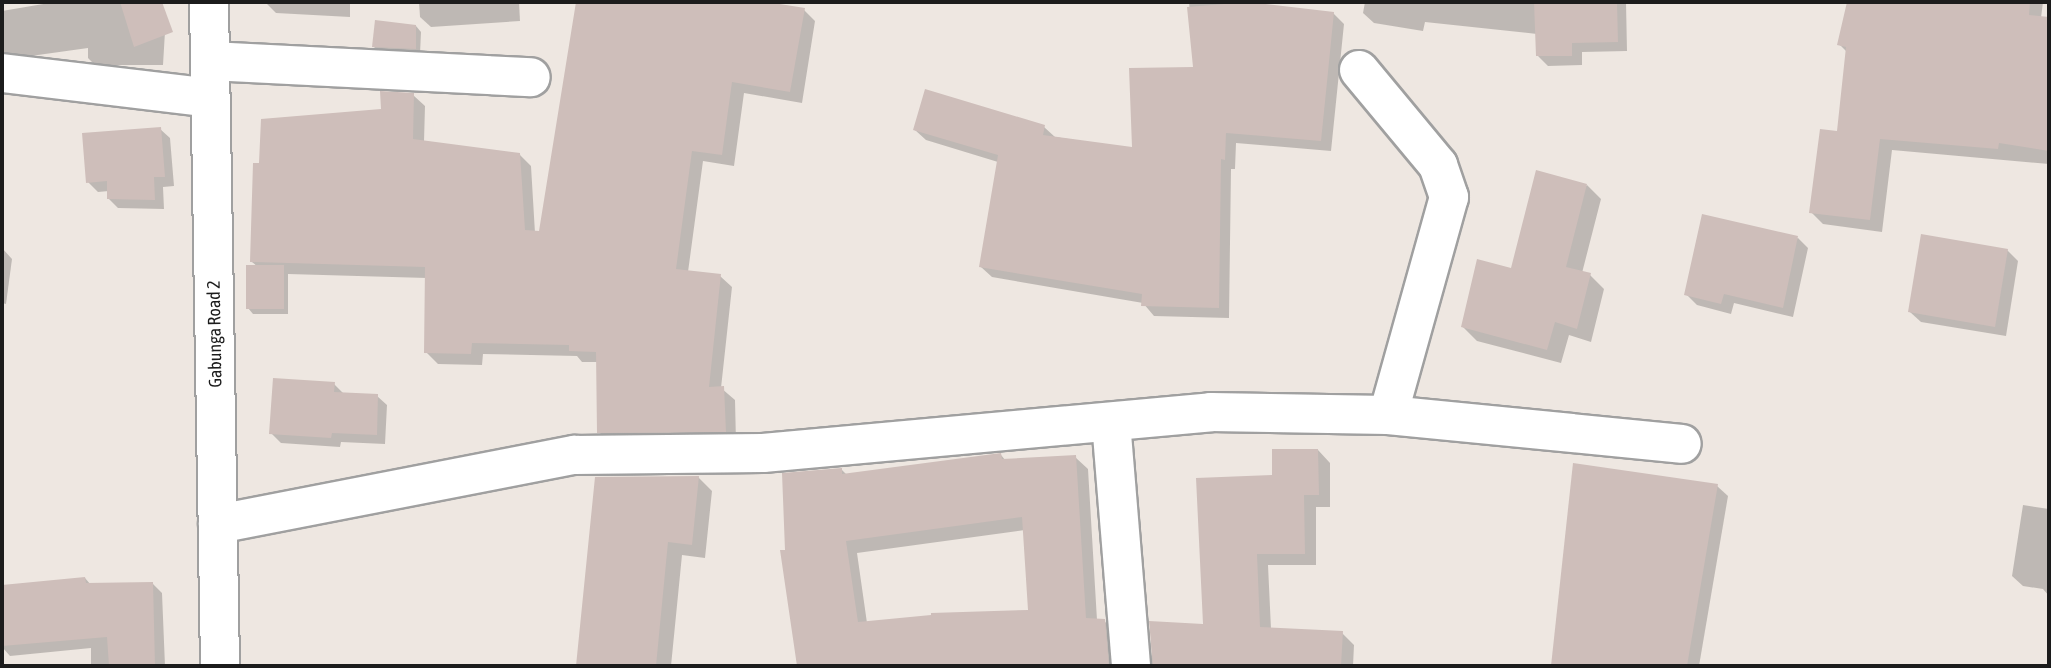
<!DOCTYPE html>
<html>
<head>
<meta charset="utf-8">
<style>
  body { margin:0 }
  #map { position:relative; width:2051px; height:668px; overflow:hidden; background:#eee7e1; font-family:"Asap Condensed",sans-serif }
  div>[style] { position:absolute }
  .shadow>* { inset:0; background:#0003 }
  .building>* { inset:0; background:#cebeba }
  .roads { filter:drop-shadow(2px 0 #a0a0a0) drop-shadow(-2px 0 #a0a0a0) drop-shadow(0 2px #a0a0a0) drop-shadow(0 -2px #a0a0a0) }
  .minor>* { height:38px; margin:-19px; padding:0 19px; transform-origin:19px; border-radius:19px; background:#fff }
  .tertiary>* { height:38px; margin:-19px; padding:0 19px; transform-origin:19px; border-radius:19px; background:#fff }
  span { translate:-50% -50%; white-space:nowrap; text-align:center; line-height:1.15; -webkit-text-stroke:6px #fff; paint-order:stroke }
  .street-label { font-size:18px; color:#1c1c1c }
  .frame { position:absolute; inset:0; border:4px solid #1c1c1c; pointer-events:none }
</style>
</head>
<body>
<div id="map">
  <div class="shadow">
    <i style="clip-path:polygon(55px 2px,146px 2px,147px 13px,166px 15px,163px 65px,95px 65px,88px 58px,88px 48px,2px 60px,2px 11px)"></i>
    <i style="clip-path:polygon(265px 2px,350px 2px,350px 17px,276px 13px)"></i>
    <i style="clip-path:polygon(419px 2px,519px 2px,520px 21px,431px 27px,420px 17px)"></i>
    <i style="clip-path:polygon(578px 2px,757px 2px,804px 10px,815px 21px,802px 103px,744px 93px,734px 166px,703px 161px,688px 272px,720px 276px,732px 287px,721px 388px,735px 400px,736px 442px,611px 444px,599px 432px,598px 362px,582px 362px,577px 356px,483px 354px,482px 365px,438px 364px,426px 352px,427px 278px,288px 274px,288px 314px,253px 314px,248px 308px,258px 267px,252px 262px,261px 165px,413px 95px,425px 106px,424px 142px,519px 154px,531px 166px,535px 233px,540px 233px)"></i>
    <i style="clip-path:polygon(1189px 2px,1253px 2px,1253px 6px,1333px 13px,1344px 24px,1331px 151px,1236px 143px,1235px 169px,1231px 169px,1229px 318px,1154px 316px,1143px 303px,992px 277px,981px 267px,998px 162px,926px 140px,915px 130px,1044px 127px,1055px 137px,1134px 149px,1195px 68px)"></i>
    <i style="clip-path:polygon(1365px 2px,1626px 2px,1627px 51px,1582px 52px,1582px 65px,1548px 66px,1538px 56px,1537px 34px,1425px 22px,1423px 31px,1374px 23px,1363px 13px)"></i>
    <i style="clip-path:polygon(1848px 2px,2043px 2px,2041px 18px,2049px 19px,2049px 164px,1892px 150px,1882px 232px,1823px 224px,1811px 212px,1838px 133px,1847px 52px,1839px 44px)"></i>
    <i style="clip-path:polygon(416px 26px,421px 32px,420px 54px,379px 52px,374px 47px)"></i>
    <i style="clip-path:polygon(160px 129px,170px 138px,174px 186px,163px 187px,164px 209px,118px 208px,108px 198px,109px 191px,98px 192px,88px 182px)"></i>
    <i style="clip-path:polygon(1587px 185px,1601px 199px,1582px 273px,1590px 275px,1604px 289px,1591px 342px,1569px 335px,1561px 363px,1477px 341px,1463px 327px)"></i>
    <i style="clip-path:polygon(1798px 238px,1808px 248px,1793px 317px,1734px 303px,1731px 314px,1697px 305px,1686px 294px)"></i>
    <i style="clip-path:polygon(2px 248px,12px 259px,6px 304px,2px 303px)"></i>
    <i style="clip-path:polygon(2007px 250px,2018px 261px,2006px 336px,1921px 322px,1910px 312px)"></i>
    <i style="clip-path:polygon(334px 384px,343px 393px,377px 396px,387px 405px,385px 444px,341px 442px,340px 447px,281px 443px,271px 433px)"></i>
    <i style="clip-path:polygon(1318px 450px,1330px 463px,1330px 507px,1316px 507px,1316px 565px,1268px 565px,1271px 629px,1342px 633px,1354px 645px,1353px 666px,1152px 666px,1151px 623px,1205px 626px,1274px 476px)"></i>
    <i style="clip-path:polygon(evenodd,1001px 455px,1006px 461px,1075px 457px,1088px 469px,1097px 620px,1104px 621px,1117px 633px,1121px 666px,799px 666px,782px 552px,787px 551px,842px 470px,847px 475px,1001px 455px,1025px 530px,1029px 612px,867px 623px,857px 553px,1025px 530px)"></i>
    <i style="clip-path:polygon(1575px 465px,1717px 486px,1728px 496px,1699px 666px,1553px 666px)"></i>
    <i style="clip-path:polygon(698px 477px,712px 491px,705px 558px,682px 555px,671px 666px,578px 666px,596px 478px)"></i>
    <i style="clip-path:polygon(2023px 505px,2049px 509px,2049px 596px,2043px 589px,2023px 586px,2012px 576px)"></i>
    <i style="clip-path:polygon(85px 578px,91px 585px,153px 584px,162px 593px,165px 666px,91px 666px,91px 648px,10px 656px,2px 647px,2px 587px)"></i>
  </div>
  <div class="building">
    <i style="clip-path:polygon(120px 2px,162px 2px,173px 32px,134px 47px)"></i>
    <i style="clip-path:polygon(576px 2px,767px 2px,805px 8px,790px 92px,732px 82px,722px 155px,692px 151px,676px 269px,721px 274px,709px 387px,724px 386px,726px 432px,597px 433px,596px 352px,569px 351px,569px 345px,472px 343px,471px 354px,424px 353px,425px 267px,250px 262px,253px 163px,259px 163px,261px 119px,381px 109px,380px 91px,414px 93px,413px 139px,520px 153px,525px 230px,539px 231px)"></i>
    <i style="clip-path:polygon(1249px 2px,1334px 12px,1327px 82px,1321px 141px,1226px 133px,1225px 160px,1221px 159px,1219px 308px,1141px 306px,1142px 294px,979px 267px,998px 155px,913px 130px,925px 89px,1045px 125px,1043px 135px,1132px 147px,1129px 68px,1193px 67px,1187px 7px)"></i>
    <i style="clip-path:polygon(1534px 2px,1617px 2px,1618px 42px,1572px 43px,1572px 56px,1536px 56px)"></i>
    <i style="clip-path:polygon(1847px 2px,2030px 2px,2029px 15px,2049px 17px,2049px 151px,1999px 143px,1998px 149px,1880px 139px,1870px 220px,1809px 213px,1820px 129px,1837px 131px,1846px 47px,1837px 45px)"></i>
    <i style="clip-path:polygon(375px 20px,416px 25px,416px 49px,372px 47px)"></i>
    <i style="clip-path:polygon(161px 127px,165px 177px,154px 177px,155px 200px,107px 199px,107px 181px,86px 183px,82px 133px)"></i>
    <i style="clip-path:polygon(1536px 170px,1587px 184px,1566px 267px,1591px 273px,1577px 329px,1555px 322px,1547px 350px,1461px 327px,1477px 259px,1511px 268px)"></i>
    <i style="clip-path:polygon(1702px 214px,1798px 236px,1783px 308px,1724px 294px,1721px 304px,1684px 295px)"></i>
    <i style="clip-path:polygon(1921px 234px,2008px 249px,1995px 327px,1908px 312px)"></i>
    <i style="clip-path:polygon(246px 265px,284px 265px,284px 309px,246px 309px)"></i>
    <i style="clip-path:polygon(273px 378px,335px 382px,334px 392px,378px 394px,377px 435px,332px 433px,331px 438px,269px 434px)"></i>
    <i style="clip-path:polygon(1272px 449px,1318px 449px,1319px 495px,1304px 495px,1305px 554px,1257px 554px,1260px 627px,1343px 631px,1341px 666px,1153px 666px,1149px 621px,1203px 624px,1196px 478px,1272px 475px)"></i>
    <i style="clip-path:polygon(evenodd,1001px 453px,1002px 459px,1076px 455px,1086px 618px,1105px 619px,1109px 666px,797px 666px,780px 550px,785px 550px,782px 473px,842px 468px,842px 474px,1001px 453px,1022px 517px,1028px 610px,931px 613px,931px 615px,858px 622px,846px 541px,1022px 517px)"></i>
    <i style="clip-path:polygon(1573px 463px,1718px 484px,1687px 666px,1551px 666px)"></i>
    <i style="clip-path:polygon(699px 476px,692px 545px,668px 542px,656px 666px,576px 666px,595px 477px)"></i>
    <i style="clip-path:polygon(85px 577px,86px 583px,153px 582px,155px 666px,109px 666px,107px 637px,2px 646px,2px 585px)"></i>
  </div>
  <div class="roads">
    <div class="minor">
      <i style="left:210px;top:61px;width:321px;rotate:2.9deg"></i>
      <i style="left:1359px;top:70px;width:124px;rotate:50.3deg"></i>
      <i style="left:1438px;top:165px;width:34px;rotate:71deg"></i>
      <i style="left:1449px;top:197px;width:226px;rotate:105.6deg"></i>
      <i style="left:2px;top:73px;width:210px;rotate:6.8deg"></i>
      <i style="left:1111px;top:422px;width:245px;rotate:85.3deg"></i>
      <i style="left:218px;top:524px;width:363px;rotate:-11deg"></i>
      <i style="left:574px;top:455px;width:189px;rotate:-0.6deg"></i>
      <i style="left:763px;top:453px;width:450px;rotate:-5.2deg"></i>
      <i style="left:1211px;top:412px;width:177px;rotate:1deg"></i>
      <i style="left:1388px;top:415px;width:295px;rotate:5.6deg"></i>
    </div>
    <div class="tertiary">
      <i style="left:209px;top:2px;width:664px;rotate:89.05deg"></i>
    </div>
  </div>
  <div class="street-label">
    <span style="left:215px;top:334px;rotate:-91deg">Gabunga Road 2</span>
  </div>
  <div class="frame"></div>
</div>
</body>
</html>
